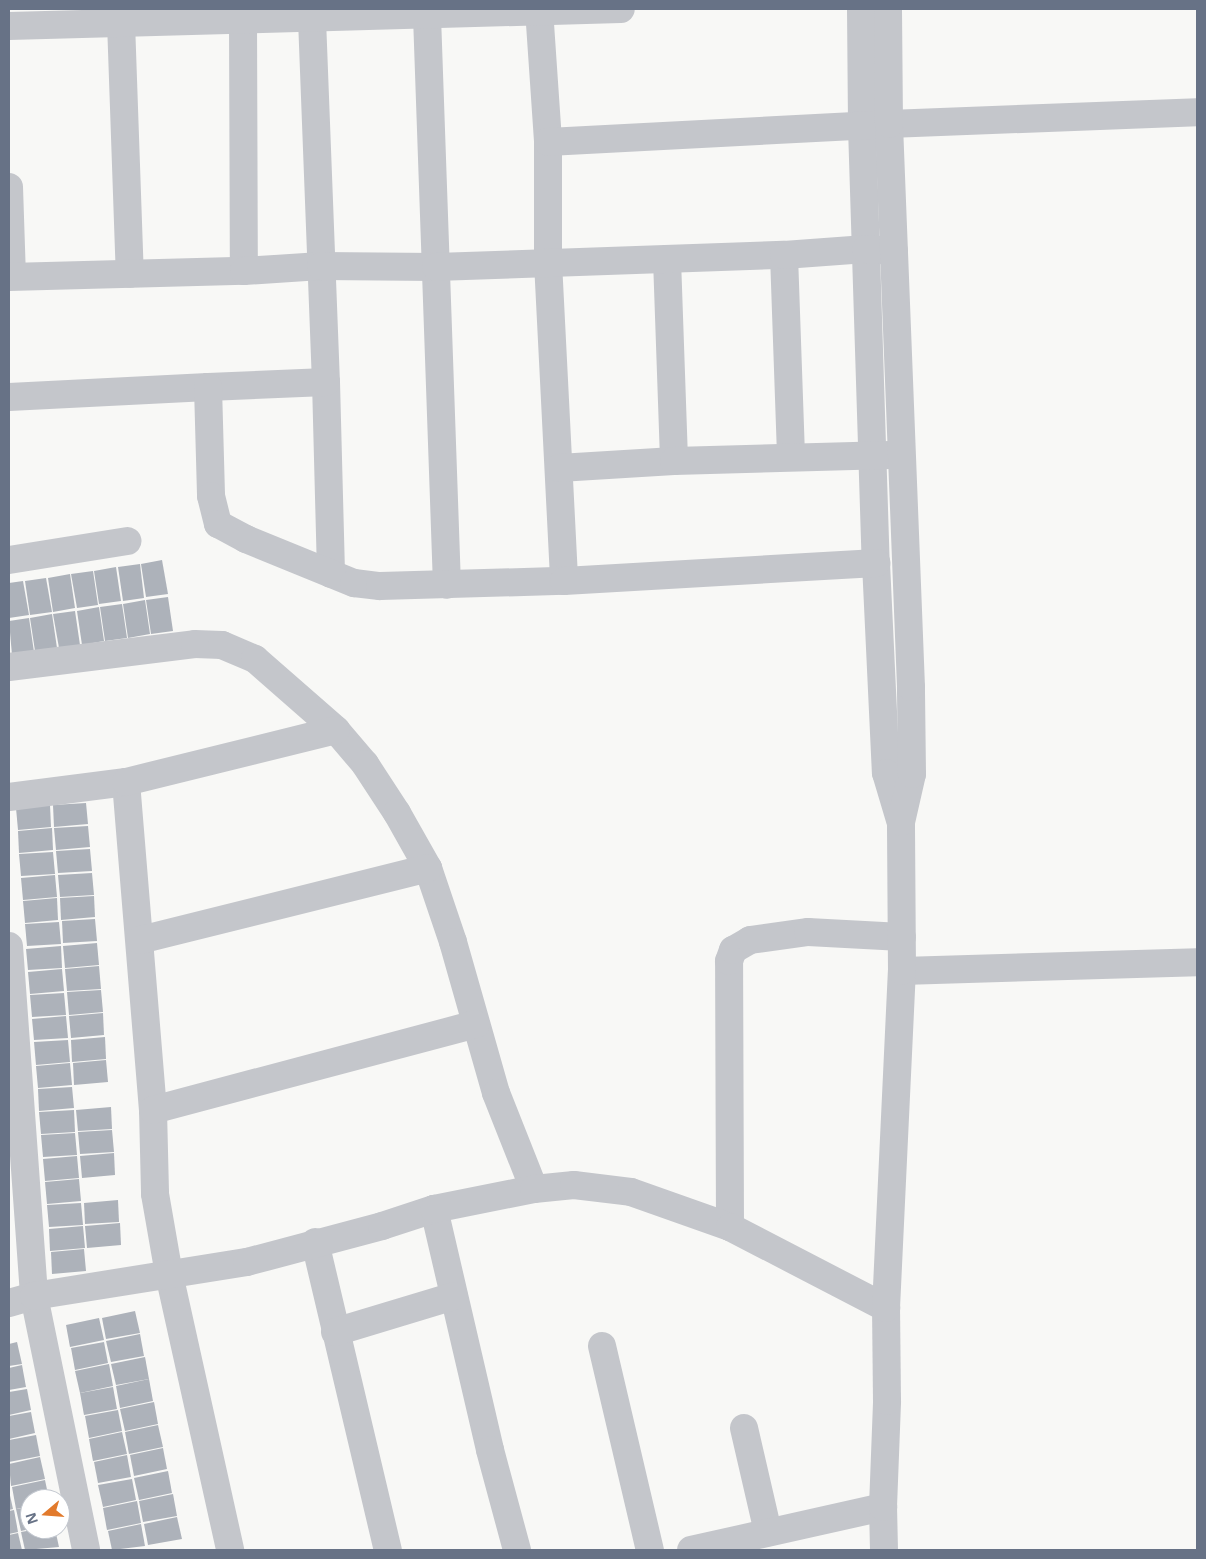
<!DOCTYPE html>
<html>
<head>
<meta charset="utf-8">
<style>
  body { margin:0 }
  #map { position:relative; width:1206px; height:1559px; overflow:hidden; background:#f8f8f6; font-family:"Noto Sans",sans-serif }
  div>[style] { position:absolute }
  .building>* { inset:0; background:#adb2ba }
  .minor>* { height:28px; margin:-14px; padding:0 14px; transform-origin:14px; border-radius:14px; background:#c4c6cb }
  span { translate:-50% -50%; white-space:nowrap; text-align:center; line-height:1.15; -webkit-text-stroke:5px #fff; paint-order:stroke }
  .frame { position:absolute; inset:0; border:10px solid #677286; pointer-events:none }
  .north { position:absolute; left:20px; top:1489px; width:50px; height:50px; box-sizing:border-box; background:#fff; border:1px solid #c2c7cf; border-radius:50%; rotate:252deg; font-size:14px; font-weight:700; line-height:20px; text-align:center; color:#677286 }
  .north::after { content:''; display:block; margin:auto; width:18px; height:22px; background:#e27a2c; clip-path:polygon(50% 0,100% 100%,50% 72%,0 100%) }
</style>
</head>
<body>
<div id="map">
  <div class="building">
    <i style="clip-path:polygon(162px 560px,168px 594px,146px 597px,141px 564px)"></i>
    <i style="clip-path:polygon(140px 564px,144px 598px,123px 601px,118px 567px)"></i>
    <i style="clip-path:polygon(116px 567px,121px 601px,99px 604px,94px 571px)"></i>
    <i style="clip-path:polygon(93px 571px,98px 605px,77px 608px,71px 574px)"></i>
    <i style="clip-path:polygon(70px 574px,75px 608px,53px 612px,48px 578px)"></i>
    <i style="clip-path:polygon(46px 578px,52px 612px,30px 615px,25px 581px)"></i>
    <i style="clip-path:polygon(23px 581px,29px 615px,9px 618px,9px 583px)"></i>
    <i style="clip-path:polygon(168px 597px,173px 631px,151px 634px,146px 600px)"></i>
    <i style="clip-path:polygon(145px 600px,150px 634px,128px 638px,123px 604px)"></i>
    <i style="clip-path:polygon(122px 604px,127px 638px,105px 641px,100px 607px)"></i>
    <i style="clip-path:polygon(99px 607px,104px 641px,82px 645px,77px 611px)"></i>
    <i style="clip-path:polygon(75px 611px,80px 645px,59px 648px,53px 614px)"></i>
    <i style="clip-path:polygon(52px 614px,57px 648px,35px 651px,30px 618px)"></i>
    <i style="clip-path:polygon(29px 618px,34px 652px,12px 655px,9px 621px)"></i>
    <i style="clip-path:polygon(86px 803px,88px 824px,54px 827px,53px 805px)"></i>
    <i style="clip-path:polygon(50px 805px,51px 827px,18px 830px,16px 808px)"></i>
    <i style="clip-path:polygon(88px 826px,90px 847px,56px 850px,54px 828px)"></i>
    <i style="clip-path:polygon(52px 828px,53px 850px,19px 853px,18px 831px)"></i>
    <i style="clip-path:polygon(90px 849px,92px 871px,58px 873px,56px 851px)"></i>
    <i style="clip-path:polygon(53px 852px,55px 874px,21px 876px,19px 854px)"></i>
    <i style="clip-path:polygon(92px 873px,94px 895px,60px 897px,58px 875px)"></i>
    <i style="clip-path:polygon(55px 875px,57px 897px,23px 900px,21px 878px)"></i>
    <i style="clip-path:polygon(94px 896px,95px 917px,61px 920px,60px 898px)"></i>
    <i style="clip-path:polygon(57px 898px,58px 920px,25px 923px,23px 901px)"></i>
    <i style="clip-path:polygon(95px 919px,97px 941px,63px 943px,62px 921px)"></i>
    <i style="clip-path:polygon(59px 922px,61px 944px,27px 946px,25px 924px)"></i>
    <i style="clip-path:polygon(97px 943px,99px 965px,65px 968px,63px 946px)"></i>
    <i style="clip-path:polygon(61px 946px,62px 968px,28px 970px,26px 949px)"></i>
    <i style="clip-path:polygon(99px 966px,101px 989px,67px 991px,65px 969px)"></i>
    <i style="clip-path:polygon(62px 969px,64px 991px,30px 994px,28px 972px)"></i>
    <i style="clip-path:polygon(101px 990px,103px 1012px,69px 1015px,67px 992px)"></i>
    <i style="clip-path:polygon(64px 993px,66px 1015px,32px 1017px,30px 995px)"></i>
    <i style="clip-path:polygon(103px 1013px,104px 1035px,71px 1038px,69px 1016px)"></i>
    <i style="clip-path:polygon(66px 1016px,68px 1038px,34px 1040px,32px 1019px)"></i>
    <i style="clip-path:polygon(105px 1037px,106px 1059px,72px 1062px,71px 1040px)"></i>
    <i style="clip-path:polygon(68px 1040px,70px 1062px,36px 1065px,34px 1042px)"></i>
    <i style="clip-path:polygon(106px 1060px,108px 1082px,74px 1085px,73px 1063px)"></i>
    <i style="clip-path:polygon(70px 1063px,72px 1085px,38px 1088px,36px 1066px)"></i>
    <i style="clip-path:polygon(72px 1087px,74px 1108px,39px 1111px,38px 1089px)"></i>
    <i style="clip-path:polygon(111px 1107px,112px 1129px,78px 1131px,76px 1110px)"></i>
    <i style="clip-path:polygon(74px 1110px,75px 1132px,41px 1134px,39px 1112px)"></i>
    <i style="clip-path:polygon(112px 1130px,114px 1152px,80px 1154px,78px 1132px)"></i>
    <i style="clip-path:polygon(75px 1133px,77px 1155px,43px 1157px,41px 1135px)"></i>
    <i style="clip-path:polygon(114px 1153px,115px 1175px,82px 1178px,80px 1156px)"></i>
    <i style="clip-path:polygon(77px 1156px,79px 1178px,45px 1181px,43px 1159px)"></i>
    <i style="clip-path:polygon(79px 1179px,81px 1201px,47px 1204px,45px 1182px)"></i>
    <i style="clip-path:polygon(118px 1200px,119px 1222px,85px 1224px,84px 1203px)"></i>
    <i style="clip-path:polygon(81px 1203px,83px 1225px,49px 1227px,47px 1205px)"></i>
    <i style="clip-path:polygon(120px 1223px,121px 1245px,87px 1248px,85px 1226px)"></i>
    <i style="clip-path:polygon(83px 1226px,85px 1248px,50px 1251px,49px 1229px)"></i>
    <i style="clip-path:polygon(84px 1249px,86px 1271px,52px 1274px,51px 1252px)"></i>
    <i style="clip-path:polygon(135px 1311px,140px 1333px,106px 1339px,102px 1318px)"></i>
    <i style="clip-path:polygon(99px 1318px,104px 1340px,70px 1347px,66px 1325px)"></i>
    <i style="clip-path:polygon(140px 1334px,144px 1356px,111px 1362px,106px 1341px)"></i>
    <i style="clip-path:polygon(17px 1342px,22px 1364px,9px 1366px,9px 1344px)"></i>
    <i style="clip-path:polygon(104px 1342px,108px 1363px,75px 1370px,71px 1348px)"></i>
    <i style="clip-path:polygon(145px 1357px,149px 1379px,116px 1385px,111px 1364px)"></i>
    <i style="clip-path:polygon(109px 1364px,113px 1386px,80px 1393px,75px 1371px)"></i>
    <i style="clip-path:polygon(22px 1365px,26px 1387px,9px 1390px,9px 1368px)"></i>
    <i style="clip-path:polygon(149px 1379px,153px 1401px,120px 1408px,116px 1386px)"></i>
    <i style="clip-path:polygon(113px 1387px,117px 1409px,84px 1415px,80px 1393px)"></i>
    <i style="clip-path:polygon(27px 1389px,31px 1410px,9px 1415px,9px 1392px)"></i>
    <i style="clip-path:polygon(154px 1402px,158px 1424px,125px 1431px,120px 1409px)"></i>
    <i style="clip-path:polygon(118px 1410px,122px 1431px,89px 1438px,85px 1416px)"></i>
    <i style="clip-path:polygon(31px 1412px,35px 1433px,9px 1439px,9px 1416px)"></i>
    <i style="clip-path:polygon(158px 1425px,163px 1447px,129px 1454px,125px 1432px)"></i>
    <i style="clip-path:polygon(122px 1432px,127px 1454px,93px 1461px,89px 1439px)"></i>
    <i style="clip-path:polygon(36px 1435px,40px 1456px,9px 1462px,9px 1440px)"></i>
    <i style="clip-path:polygon(163px 1448px,167px 1469px,134px 1476px,130px 1455px)"></i>
    <i style="clip-path:polygon(127px 1455px,131px 1477px,98px 1483px,94px 1462px)"></i>
    <i style="clip-path:polygon(40px 1457px,45px 1479px,11px 1486px,9px 1464px)"></i>
    <i style="clip-path:polygon(168px 1471px,172px 1493px,139px 1500px,134px 1478px)"></i>
    <i style="clip-path:polygon(132px 1479px,136px 1500px,103px 1507px,98px 1485px)"></i>
    <i style="clip-path:polygon(45px 1480px,49px 1499px,30px 1499px,30px 1506px,16px 1509px,12px 1487px)"></i>
    <i style="clip-path:polygon(9px 1491px,13px 1509px,9px 1510px)"></i>
    <i style="clip-path:polygon(173px 1494px,177px 1516px,143px 1522px,139px 1501px)"></i>
    <i style="clip-path:polygon(137px 1501px,141px 1523px,107px 1530px,103px 1508px)"></i>
    <i style="clip-path:polygon(30px 1507px,30px 1529px,21px 1531px,16px 1509px)"></i>
    <i style="clip-path:polygon(14px 1510px,18px 1532px,9px 1534px,9px 1511px)"></i>
    <i style="clip-path:polygon(177px 1517px,182px 1539px,148px 1545px,144px 1524px)"></i>
    <i style="clip-path:polygon(141px 1524px,145px 1546px,112px 1550px,108px 1531px)"></i>
    <i style="clip-path:polygon(38px 1529px,55px 1529px,59px 1547px,25px 1550px,21px 1532px)"></i>
    <i style="clip-path:polygon(18px 1533px,22px 1550px,9px 1550px,9px 1535px)"></i>
  </div>
  <div class="minor">
    <i style="left:539px;top:9px;width:133px;rotate:86.1deg"></i>
    <i style="left:548px;top:142px;width:120px;rotate:90deg"></i>
    <i style="left:548px;top:262px;width:319px;rotate:87.1deg"></i>
    <i style="left:861px;top:9px;width:118px;rotate:89.5deg"></i>
    <i style="left:862px;top:127px;width:436px;rotate:88.2deg"></i>
    <i style="left:876px;top:563px;width:210px;rotate:87.3deg"></i>
    <i style="left:886px;top:773px;width:49px;rotate:73.4deg"></i>
    <i style="left:427px;top:16px;width:569px;rotate:87.99deg"></i>
    <i style="left:312px;top:19px;width:363px;rotate:87.8deg"></i>
    <i style="left:326px;top:382px;width:192px;rotate:88.5deg"></i>
    <i style="left:243px;top:20px;width:251px;rotate:89.8deg"></i>
    <i style="left:121px;top:22px;width:252px;rotate:88deg"></i>
    <i style="left:9px;top:26px;width:612px;rotate:-1.59deg"></i>
    <i style="left:548px;top:142px;width:341px;rotate:-3deg"></i>
    <i style="left:889px;top:124px;width:308px;rotate:-2.2deg"></i>
    <i style="left:9px;top:187px;width:89px;rotate:88.1deg"></i>
    <i style="left:784px;top:255px;width:202px;rotate:88deg"></i>
    <i style="left:667px;top:259px;width:202px;rotate:88deg"></i>
    <i style="left:9px;top:277px;width:235px;rotate:-1.5deg"></i>
    <i style="left:244px;top:271px;width:77px;rotate:-3.7deg"></i>
    <i style="left:321px;top:266px;width:115px;rotate:0.5deg"></i>
    <i style="left:436px;top:267px;width:348px;rotate:-2deg"></i>
    <i style="left:784px;top:255px;width:82px;rotate:-4.2deg"></i>
    <i style="left:866px;top:249px;width:28px;rotate:4deg"></i>
    <i style="left:208px;top:387px;width:118px;rotate:-2.4deg"></i>
    <i style="left:9px;top:397px;width:199px;rotate:-2.9deg"></i>
    <i style="left:208px;top:387px;width:109px;rotate:88.4deg"></i>
    <i style="left:211px;top:496px;width:29px;rotate:76deg"></i>
    <i style="left:218px;top:524px;width:32px;rotate:28deg"></i>
    <i style="left:246px;top:539px;width:117px;rotate:22.2deg"></i>
    <i style="left:354px;top:583px;width:26px;rotate:7deg"></i>
    <i style="left:380px;top:586px;width:184px;rotate:-1.6deg"></i>
    <i style="left:564px;top:581px;width:313px;rotate:-3.3deg"></i>
    <i style="left:559px;top:468px;width:115px;rotate:-3.5deg"></i>
    <i style="left:674px;top:461px;width:216px;rotate:-1.6deg"></i>
    <i style="left:9px;top:560px;width:120px;rotate:-9.1deg"></i>
    <i style="left:9px;top:667px;width:187px;rotate:-7deg"></i>
    <i style="left:195px;top:644px;width:27px;rotate:2deg"></i>
    <i style="left:222px;top:645px;width:36px;rotate:23deg"></i>
    <i style="left:255px;top:659px;width:108px;rotate:41.2deg"></i>
    <i style="left:336px;top:730px;width:45px;rotate:49.5deg"></i>
    <i style="left:365px;top:764px;width:59px;rotate:56.9deg"></i>
    <i style="left:397px;top:813px;width:63px;rotate:60.6deg"></i>
    <i style="left:428px;top:868px;width:78px;rotate:71.3deg"></i>
    <i style="left:453px;top:942px;width:157px;rotate:74.1deg"></i>
    <i style="left:496px;top:1093px;width:103px;rotate:68.4deg"></i>
    <i style="left:126px;top:782px;width:329px;rotate:85.3deg"></i>
    <i style="left:153px;top:1110px;width:84px;rotate:88.6deg"></i>
    <i style="left:155px;top:1194px;width:81px;rotate:80.1deg"></i>
    <i style="left:169px;top:1274px;width:283px;rotate:77.5deg"></i>
    <i style="left:9px;top:797px;width:118px;rotate:-7.3deg"></i>
    <i style="left:126px;top:782px;width:216px;rotate:-13.9deg"></i>
    <i style="left:140px;top:940px;width:297px;rotate:-14deg"></i>
    <i style="left:9px;top:946px;width:351px;rotate:85.9deg"></i>
    <i style="left:34px;top:1296px;width:259px;rotate:78.4deg"></i>
    <i style="left:902px;top:971px;width:295px;rotate:-1.7deg"></i>
    <i style="left:153px;top:1110px;width:334px;rotate:-14.9deg"></i>
    <i style="left:434px;top:1209px;width:247px;rotate:76.9deg"></i>
    <i style="left:490px;top:1450px;width:104px;rotate:74.9deg"></i>
    <i style="left:730px;top:1227px;width:266px;rotate:-90.2deg"></i>
    <i style="left:729px;top:961px;width:12px;rotate:-70deg"></i>
    <i style="left:733px;top:950px;width:20px;rotate:-30deg"></i>
    <i style="left:750px;top:940px;width:59px;rotate:-7.9deg"></i>
    <i style="left:808px;top:932px;width:94px;rotate:3deg"></i>
    <i style="left:315px;top:1242px;width:317px;rotate:76.7deg"></i>
    <i style="left:9px;top:1303px;width:26px;rotate:-16deg"></i>
    <i style="left:34px;top:1296px;width:216px;rotate:-9.1deg"></i>
    <i style="left:247px;top:1262px;width:140px;rotate:-14.9deg"></i>
    <i style="left:382px;top:1226px;width:55px;rotate:-18.1deg"></i>
    <i style="left:434px;top:1209px;width:102px;rotate:-11.3deg"></i>
    <i style="left:534px;top:1189px;width:40px;rotate:-5.7deg"></i>
    <i style="left:574px;top:1185px;width:57px;rotate:7deg"></i>
    <i style="left:631px;top:1192px;width:105px;rotate:19.5deg"></i>
    <i style="left:730px;top:1227px;width:176px;rotate:27.4deg"></i>
    <i style="left:335px;top:1332px;width:124px;rotate:-16.8deg"></i>
    <i style="left:602px;top:1346px;width:210px;rotate:76.8deg"></i>
    <i style="left:744px;top:1428px;width:107px;rotate:77deg"></i>
    <i style="left:691px;top:1550px;width:197px;rotate:-12.6deg"></i>
    <i style="left:884px;top:1550px;width:43px;rotate:-91.3deg"></i>
    <i style="left:883px;top:1507px;width:106px;rotate:-87.8deg"></i>
    <i style="left:887px;top:1401px;width:93px;rotate:-90.6deg"></i>
    <i style="left:886px;top:1308px;width:337px;rotate:-87.3deg"></i>
    <i style="left:902px;top:971px;width:149px;rotate:-90.4deg"></i>
    <i style="left:901px;top:822px;width:49px;rotate:-77.1deg"></i>
    <i style="left:912px;top:774px;width:87px;rotate:-90.7deg"></i>
    <i style="left:911px;top:687px;width:563px;rotate:-92.24deg"></i>
    <i style="left:889px;top:124px;width:115px;rotate:-90.5deg"></i>
  </div>
  <div class="frame"></div>
  <div class="north">N</div>
</div>
</body>
</html>
